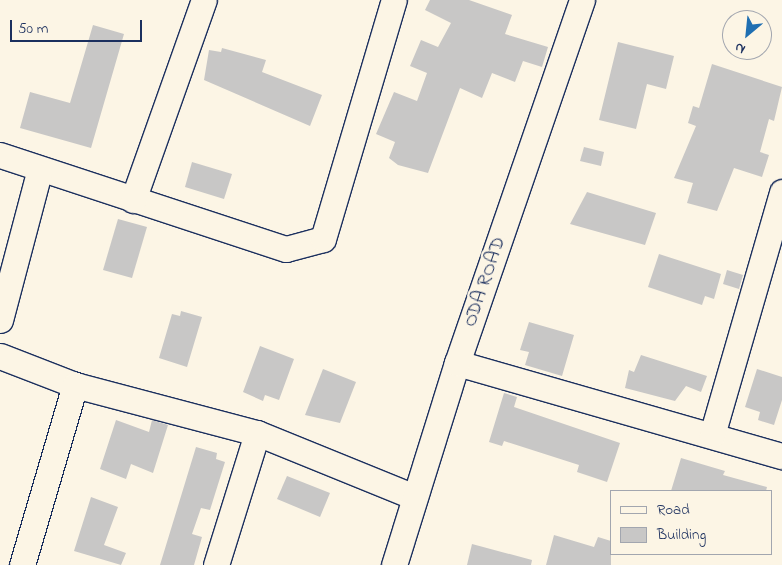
<!DOCTYPE html>
<html>
<head>
<meta charset="utf-8">
<style>
  body { margin:0 }
  #map { position:relative; width:782px; height:565px; overflow:hidden; background:#fcf5e5; font-family:"Indie Flower",sans-serif }
  div>[style] { position:absolute }
  .building>* { inset:0; background:#c8c7c6 }
  .roads { filter:drop-shadow(1px 0 #1b2f5e) drop-shadow(-1px 0 #1b2f5e) drop-shadow(0 1px #1b2f5e) drop-shadow(0 -1px #1b2f5e) }
  .minor>* { height:25px; margin:-12.5px; padding:0 12.5px; transform-origin:12.5px; border-radius:12.5px; background:#fcf5e5 }
  span { translate:-50% -50%; white-space:nowrap; text-align:center; line-height:1.15; -webkit-text-stroke:5px #fcf5e5; paint-order:stroke }
  .street-label { font-size:20px; color:#1b2f5e }
  .legend { position:absolute; left:610px; top:490px; width:162px; height:65px; box-sizing:border-box; background:#fcf5e5; border:1px solid #a2a6af; margin:0; padding:6px 9px; list-style:none; font-size:15px; color:#1b2f5e }
  .legend li { display:flex; align-items:center; gap:10px; height:25px }
  .legend b { width:25px; border:1px solid #a2a6af }
  .north { position:absolute; left:722px; top:10px; width:50px; height:50px; box-sizing:border-box; background:#fcf5e5; border:1px solid #a2a6af; border-radius:50%; rotate:208deg; font-size:14px; font-weight:700; line-height:20px; text-align:center; color:#1b2f5e }
  .north::after { content:''; display:block; margin:auto; width:18px; height:22px; background:#1f6fb2; clip-path:polygon(50% 0,100% 100%,50% 72%,0 100%) }
  .scale { position:absolute; left:10px; top:20px; width:132px; height:22px; box-sizing:border-box; border:2px solid #1b2f5e; border-top:0; padding-left:6px; font-size:15px; line-height:18px; white-space:nowrap; color:#1b2f5e; -webkit-text-stroke:4px #fcf5e5; paint-order:stroke }
</style>
</head>
<body>
<div id="map">
  <div class="building">
    <i style="clip-path:polygon(430px 0,469px 0,512px 15px,505px 34px,548px 47px,542px 67px,523px 61px,515px 82px,492px 73px,482px 98px,460px 88px,428px 173px,398px 165px,389px 158px,395px 142px,376px 134px,394px 92px,417px 101px,427px 73px,410px 66px,421px 40px,438px 47px,451px 23px,425px 10px)"></i>
    <i style="clip-path:polygon(93px 25px,124px 34px,91px 148px,20px 128px,30px 92px,70px 103px)"></i>
    <i style="clip-path:polygon(618px 42px,674px 56px,666px 89px,647px 84px,636px 129px,599px 120px)"></i>
    <i style="clip-path:polygon(222px 48px,266px 60px,262px 72px,322px 95px,310px 126px,204px 80px,209px 50px,221px 52px)"></i>
    <i style="clip-path:polygon(712px 64px,782px 87px,774px 121px,769px 119px,760px 152px,769px 155px,762px 177px,734px 168px,717px 211px,687px 203px,693px 183px,674px 178px,696px 126px,688px 123px,693px 106px,699px 108px)"></i>
    <i style="clip-path:polygon(584px 147px,604px 152px,601px 166px,580px 161px)"></i>
    <i style="clip-path:polygon(192px 162px,232px 174px,224px 199px,185px 187px)"></i>
    <i style="clip-path:polygon(587px 192px,656px 213px,645px 245px,570px 224px)"></i>
    <i style="clip-path:polygon(118px 219px,147px 227px,132px 278px,103px 270px)"></i>
    <i style="clip-path:polygon(659px 254px,721px 274px,714px 299px,705px 296px,702px 305px,648px 287px)"></i>
    <i style="clip-path:polygon(727px 270px,743px 275px,739px 289px,723px 284px)"></i>
    <i style="clip-path:polygon(181px 311px,202px 317px,187px 367px,159px 358px,172px 314px,180px 316px)"></i>
    <i style="clip-path:polygon(529px 322px,574px 335px,562px 376px,525px 365px,529px 352px,520px 350px)"></i>
    <i style="clip-path:polygon(260px 346px,294px 359px,279px 400px,265px 395px,263px 401px,243px 392px)"></i>
    <i style="clip-path:polygon(641px 355px,707px 376px,701px 392px,686px 386px,675px 401px,625px 388px,629px 370px,634px 372px)"></i>
    <i style="clip-path:polygon(323px 369px,356px 382px,340px 423px,305px 415px)"></i>
    <i style="clip-path:polygon(757px 369px,782px 377px,782px 400px,774px 425px,758px 420px,760px 412px,745px 407px)"></i>
    <i style="clip-path:polygon(504px 393px,517px 397px,514px 407px,620px 443px,607px 482px,577px 472px,579px 465px,504px 441px,502px 446px,489px 442px)"></i>
    <i style="clip-path:polygon(116px 420px,149px 432px,152px 420px,168px 425px,153px 473px,131px 464px,126px 479px,100px 469px)"></i>
    <i style="clip-path:polygon(196px 447px,217px 453px,216px 459px,225px 462px,210px 510px,201px 508px,192px 534px,202px 537px,194px 565px,160px 565px)"></i>
    <i style="clip-path:polygon(681px 458px,725px 471px,723px 475px,767px 487px,766px 491px,671px 491px)"></i>
    <i style="clip-path:polygon(287px 476px,330px 493px,320px 517px,277px 499px)"></i>
    <i style="clip-path:polygon(91px 497px,118px 507px,104px 545px,126px 553px,121px 565px,74px 551px)"></i>
    <i style="clip-path:polygon(554px 535px,594px 547px,598px 537px,611px 541px,611px 565px,546px 565px)"></i>
    <i style="clip-path:polygon(472px 544px,532px 560px,531px 565px,467px 565px)"></i>
  </div>
  <div class="roads">
    <div class="minor">
      <i style="left:0;top:155px;width:301px;rotate:18.2deg"></i>
      <i style="left:286px;top:249px;width:38px;rotate:-15deg"></i>
      <i style="left:323px;top:239px;width:249px;rotate:-73.5deg"></i>
      <i style="left:133px;top:200px;width:212px;rotate:-70.5deg"></i>
      <i style="left:0;top:320px;width:156px;rotate:-75.2deg"></i>
      <i style="left:0;top:356px;width:80px;rotate:21.1deg"></i>
      <i style="left:75px;top:385px;width:188px;rotate:14.8deg"></i>
      <i style="left:257px;top:433px;width:170px;rotate:22.1deg"></i>
      <i style="left:457px;top:363px;width:338px;rotate:16deg"></i>
      <i style="left:712px;top:435px;width:253px;rotate:-73.9deg"></i>
      <i style="left:22px;top:565px;width:188px;rotate:-73.6deg"></i>
      <i style="left:216px;top:565px;width:138px;rotate:-72.7deg"></i>
      <i style="left:394px;top:565px;width:212px;rotate:-72.7deg"></i>
      <i style="left:457px;top:363px;width:384px;rotate:-71deg"></i>
    </div>
  </div>
  <div class="street-label">
    <span style="left:485px;top:282px;rotate:-71deg">ODA ROAD</span>
  </div>
  <ul class="legend">
  <li><b style="height:6px;background:#fcf5e5"></b>Road</li>
  <li><b style="height:14px;background:#c8c7c6"></b>Building</li>
  </ul>
  <div class="north">N</div>
  <div class="scale">50 m</div>
</div>
</body>
</html>
